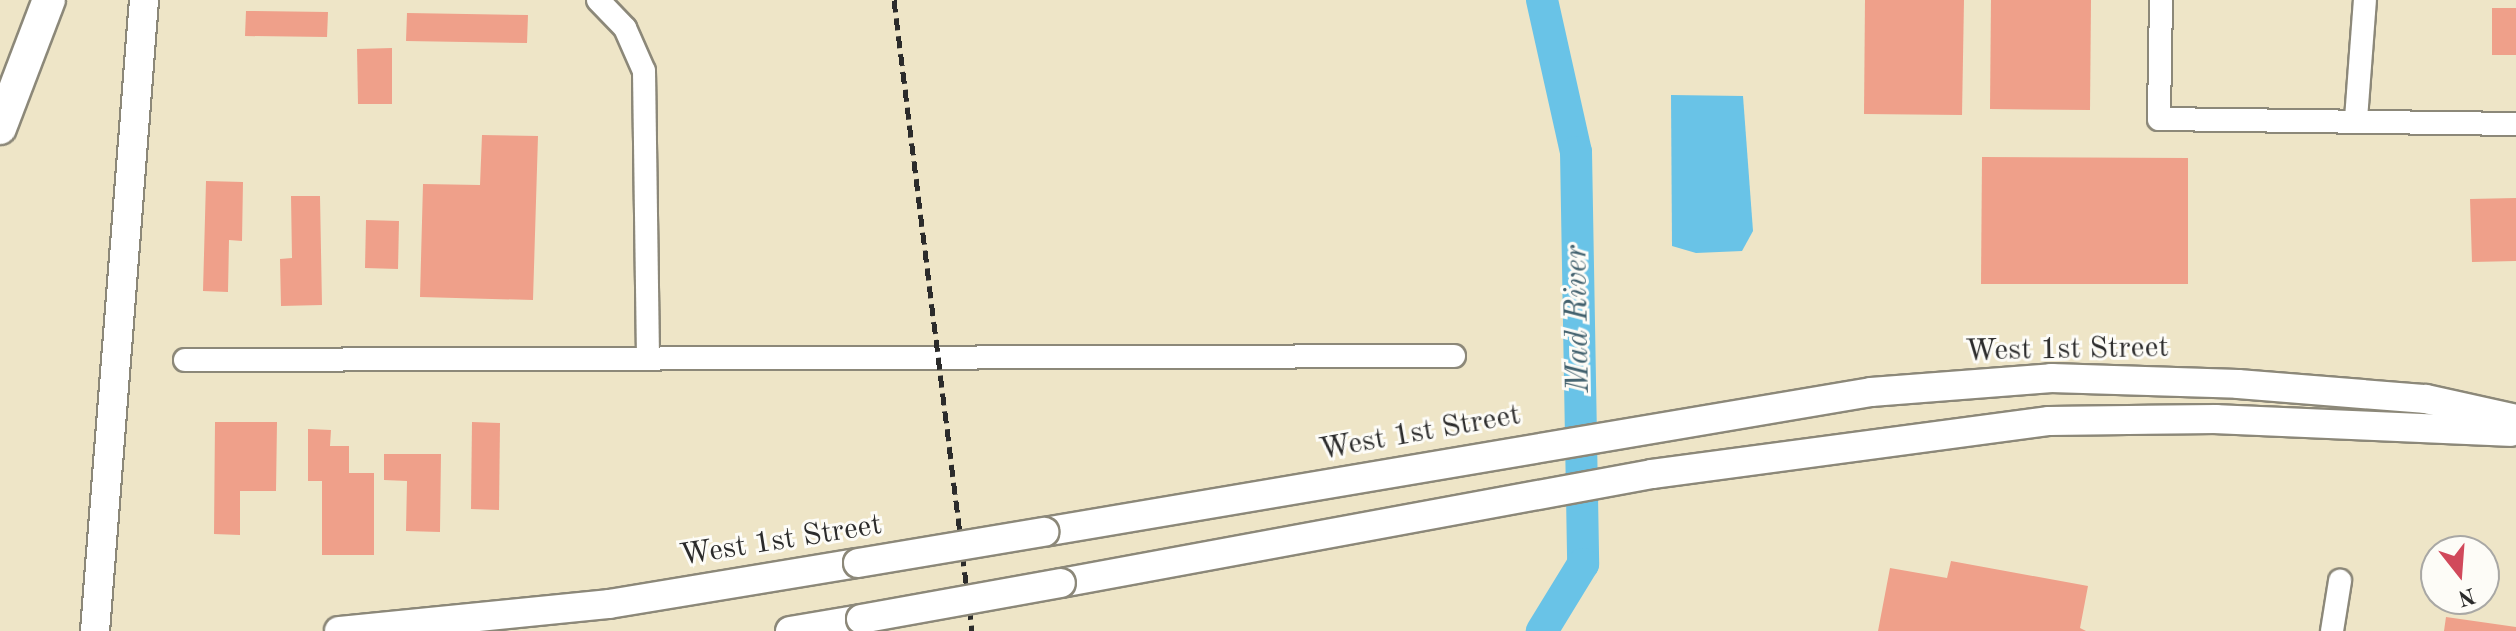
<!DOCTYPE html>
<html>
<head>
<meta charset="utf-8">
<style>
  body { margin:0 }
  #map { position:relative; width:2516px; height:631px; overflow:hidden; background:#eee5c7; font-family:"Old Standard TT",serif }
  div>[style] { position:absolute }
  .water>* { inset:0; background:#69c3e7 }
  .river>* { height:32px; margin:-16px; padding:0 16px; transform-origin:16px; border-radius:16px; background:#69c3e7 }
  .building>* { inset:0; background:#efa08a }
  .roads { filter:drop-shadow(2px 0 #8c8879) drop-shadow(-2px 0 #8c8879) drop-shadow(0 2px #8c8879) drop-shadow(0 -2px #8c8879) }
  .minor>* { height:22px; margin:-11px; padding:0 11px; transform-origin:11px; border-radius:11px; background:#fff }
  .major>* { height:28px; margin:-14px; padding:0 14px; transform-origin:14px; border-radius:14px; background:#fff }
  .highway>* { height:32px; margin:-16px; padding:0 16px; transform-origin:16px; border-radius:16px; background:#fff }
  .rail>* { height:5px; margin-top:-2.5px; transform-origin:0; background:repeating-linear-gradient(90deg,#2b2b2b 0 12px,transparent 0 18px) }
  .bridges { filter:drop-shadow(2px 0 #8c8879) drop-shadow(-2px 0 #8c8879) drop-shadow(0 2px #8c8879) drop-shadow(0 -2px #8c8879) }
  .major-bridge>* { height:28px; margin:-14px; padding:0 14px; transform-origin:14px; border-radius:14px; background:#fff }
  span { translate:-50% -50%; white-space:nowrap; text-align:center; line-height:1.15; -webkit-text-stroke:6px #fdfcf7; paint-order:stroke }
  .street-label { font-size:30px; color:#2b2b2b }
  .water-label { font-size:32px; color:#41606d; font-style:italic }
  .north { position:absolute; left:2420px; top:535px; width:80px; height:80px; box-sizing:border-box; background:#fdfcf7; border:2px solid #a9a8a5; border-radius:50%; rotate:163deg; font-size:22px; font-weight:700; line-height:32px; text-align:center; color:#2b2b2b }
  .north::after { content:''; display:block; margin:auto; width:28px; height:36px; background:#d1495b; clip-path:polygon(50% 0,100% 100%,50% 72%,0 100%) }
</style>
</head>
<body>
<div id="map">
  <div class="water">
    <i style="clip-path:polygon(1671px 95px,1743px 96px,1753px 231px,1742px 251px,1696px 253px,1672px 246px)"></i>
  </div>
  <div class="river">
    <i style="left:1542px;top:0;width:156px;rotate:77.4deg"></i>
    <i style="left:1576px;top:152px;width:412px;rotate:89deg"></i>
    <i style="left:1583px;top:564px;width:79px;rotate:121.5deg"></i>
  </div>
  <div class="building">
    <i style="clip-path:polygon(1865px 0,1964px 0,1962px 115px,1864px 114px)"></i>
    <i style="clip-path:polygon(1991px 0,2091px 0,2090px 110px,1990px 109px)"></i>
    <i style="clip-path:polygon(2492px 8px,2516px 8px,2516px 55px,2492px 55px)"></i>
    <i style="clip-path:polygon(246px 11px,328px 12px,327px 37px,245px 36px)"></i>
    <i style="clip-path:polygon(407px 13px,528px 15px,527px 43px,406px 41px)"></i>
    <i style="clip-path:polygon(392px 48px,392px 104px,358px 104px,357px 49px)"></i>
    <i style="clip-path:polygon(482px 135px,538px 136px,533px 300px,420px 297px,423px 184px,480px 185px)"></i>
    <i style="clip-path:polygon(1982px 157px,2188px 158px,2188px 284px,1981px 284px)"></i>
    <i style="clip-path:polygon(206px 181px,243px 182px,242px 241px,229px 240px,228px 292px,203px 291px)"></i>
    <i style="clip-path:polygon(291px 196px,320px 196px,322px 305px,281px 306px,280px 259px,292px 258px)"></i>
    <i style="clip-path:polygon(2516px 198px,2516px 261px,2472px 262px,2470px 199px)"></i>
    <i style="clip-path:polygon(366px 220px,399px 221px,398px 269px,365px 268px)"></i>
    <i style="clip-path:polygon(215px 422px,277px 422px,276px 491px,240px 491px,240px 535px,214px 534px)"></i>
    <i style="clip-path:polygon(472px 422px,500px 423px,499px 510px,471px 509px)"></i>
    <i style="clip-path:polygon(308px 429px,331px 430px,330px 446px,349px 446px,349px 473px,374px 473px,374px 555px,322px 555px,322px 481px,308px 481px)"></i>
    <i style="clip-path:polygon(384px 454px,441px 454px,440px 532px,406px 531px,407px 481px,384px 480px)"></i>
    <i style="clip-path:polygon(1951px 561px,2088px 586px,2080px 628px,2086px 631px,1878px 631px,1890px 568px,1947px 578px)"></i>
    <i style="clip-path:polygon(2446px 617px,2516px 627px,2516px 631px,2444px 631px)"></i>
  </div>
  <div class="roads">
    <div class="minor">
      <i style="left:598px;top:0;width:39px;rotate:46deg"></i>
      <i style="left:625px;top:28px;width:47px;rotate:66.2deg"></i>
      <i style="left:644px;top:71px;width:288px;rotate:89.2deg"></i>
      <i style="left:2161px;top:0;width:119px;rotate:91deg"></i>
      <i style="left:2159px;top:119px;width:357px;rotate:0.8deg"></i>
      <i style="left:2356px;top:119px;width:119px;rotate:-85.7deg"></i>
      <i style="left:185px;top:360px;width:1269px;rotate:-0.18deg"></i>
      <i style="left:2332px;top:631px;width:51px;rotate:-80.9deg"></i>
    </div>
    <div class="major">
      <i style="left:1044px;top:532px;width:839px;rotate:-9.61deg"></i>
      <i style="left:1871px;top:392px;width:181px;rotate:-4.4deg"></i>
      <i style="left:2051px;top:378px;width:187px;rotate:1.8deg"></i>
      <i style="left:2238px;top:384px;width:189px;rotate:4.6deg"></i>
      <i style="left:2426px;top:399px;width:92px;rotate:12.5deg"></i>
      <i style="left:1061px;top:583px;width:601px;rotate:-10.45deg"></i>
      <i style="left:1652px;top:474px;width:401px;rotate:-7.6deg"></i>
      <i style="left:2049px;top:421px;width:167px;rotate:-0.7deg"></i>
      <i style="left:2216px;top:419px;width:295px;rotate:2.5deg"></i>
      <i style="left:95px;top:631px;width:633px;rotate:-85.56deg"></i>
      <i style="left:339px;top:631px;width:271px;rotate:-5.7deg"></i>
      <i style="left:609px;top:604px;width:252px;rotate:-9.4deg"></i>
      <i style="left:790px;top:631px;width:72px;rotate:-9.6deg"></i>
    </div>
    <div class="highway">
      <i style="left:0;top:128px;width:137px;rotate:-69.1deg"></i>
    </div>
  </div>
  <div class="rail">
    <i style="left:894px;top:0;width:636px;rotate:82.95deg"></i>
  </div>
  <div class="bridges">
    <div class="major-bridge">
      <i style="left:858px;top:563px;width:189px;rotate:-9.5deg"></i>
      <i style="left:861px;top:619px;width:203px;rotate:-10.2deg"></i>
    </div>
  </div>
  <div class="street-label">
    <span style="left:2067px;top:350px;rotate:-1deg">West 1st Street</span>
    <span style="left:1420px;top:433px;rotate:-10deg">West 1st Street</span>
    <span style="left:781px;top:541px;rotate:-9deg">West 1st Street</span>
  </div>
  <div class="water-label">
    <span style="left:1579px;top:319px;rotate:-91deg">Mad River</span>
  </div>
  <div class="north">N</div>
</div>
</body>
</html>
